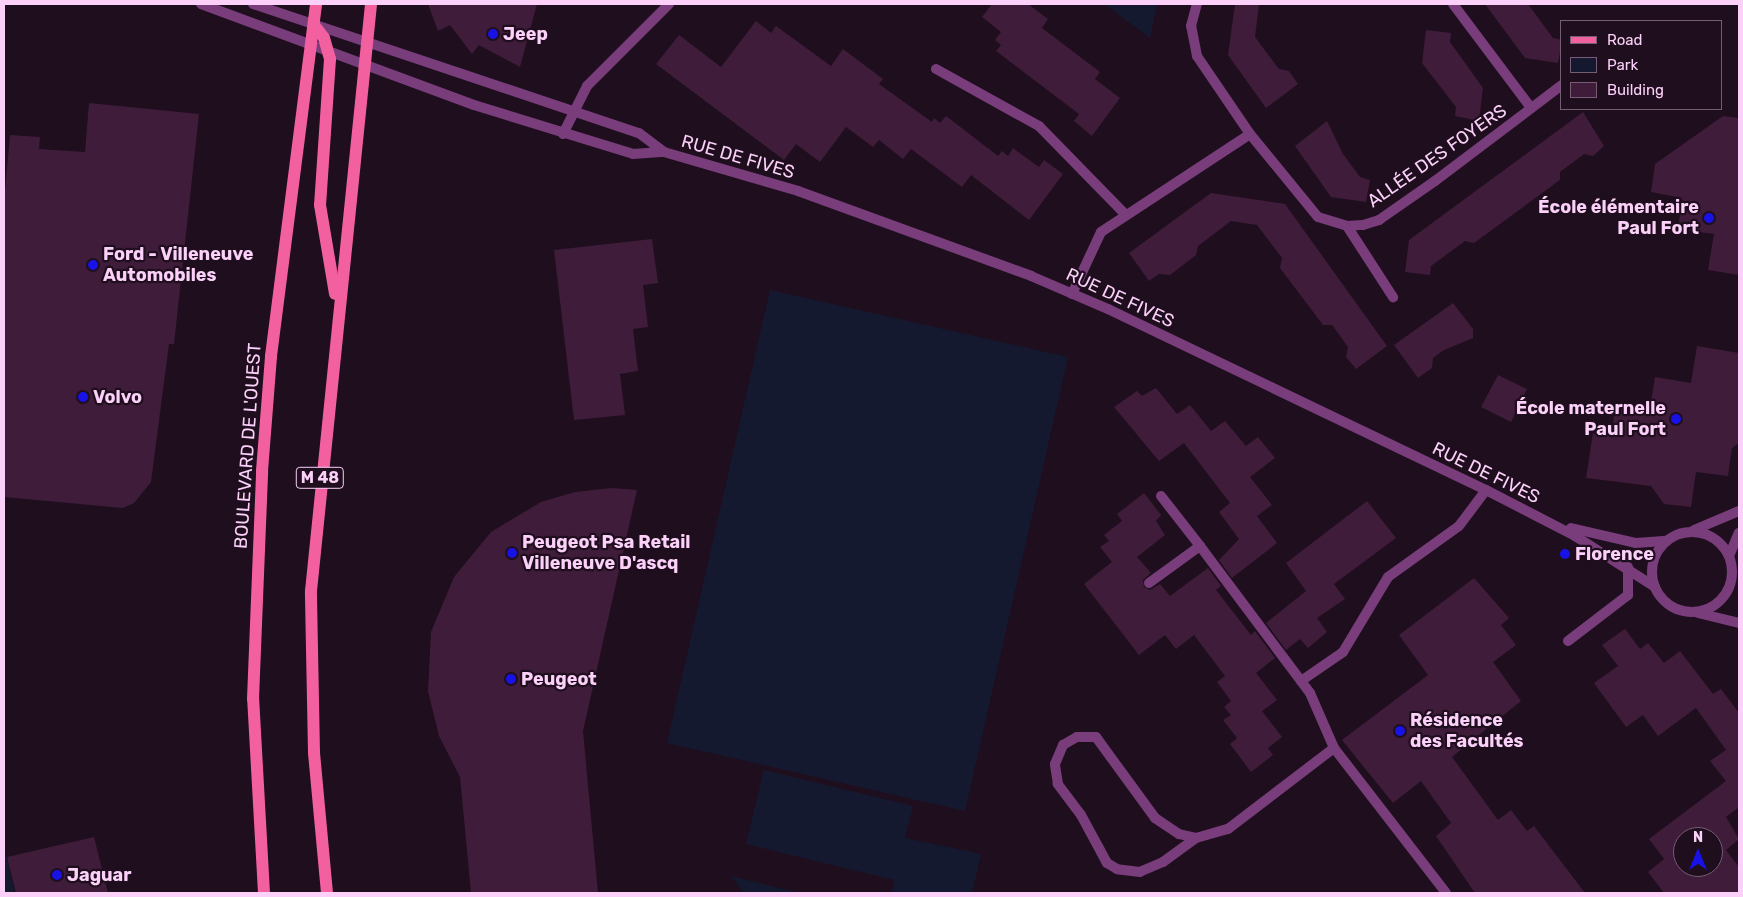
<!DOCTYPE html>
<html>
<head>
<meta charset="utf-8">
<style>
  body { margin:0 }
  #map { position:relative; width:1743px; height:897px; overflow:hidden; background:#1f0e1e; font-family:Rubik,sans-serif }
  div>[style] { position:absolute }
  .green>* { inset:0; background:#151930 }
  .building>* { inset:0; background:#3f1c3a }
  .lane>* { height:10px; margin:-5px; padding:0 5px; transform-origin:5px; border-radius:5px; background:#793d7b }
  .street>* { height:10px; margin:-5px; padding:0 5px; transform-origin:5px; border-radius:5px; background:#793d7b }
  .street>.ring { margin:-5px; padding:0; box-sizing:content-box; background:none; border:10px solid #793d7b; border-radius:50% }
  .primary>* { height:12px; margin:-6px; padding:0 6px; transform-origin:6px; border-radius:6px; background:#f360a0 }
  .dots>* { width:14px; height:14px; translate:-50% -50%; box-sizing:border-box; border:2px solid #1f0e1e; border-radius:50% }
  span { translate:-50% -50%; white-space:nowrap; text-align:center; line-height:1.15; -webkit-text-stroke:4.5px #1f0e1e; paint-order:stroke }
  .shield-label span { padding:1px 4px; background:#1f0e1e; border:1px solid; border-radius:4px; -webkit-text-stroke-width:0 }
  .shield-label { font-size:16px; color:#fbd0f9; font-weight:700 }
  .poi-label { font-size:18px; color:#fbd0f9; font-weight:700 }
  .left { translate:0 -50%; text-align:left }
  .right { translate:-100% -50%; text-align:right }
  .street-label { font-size:18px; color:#fbd0f9 }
  .frame { position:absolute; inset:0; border:5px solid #fbd0f9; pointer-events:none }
  .legend { position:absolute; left:1560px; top:20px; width:162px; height:90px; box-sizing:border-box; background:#1f0e1e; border:1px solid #775c76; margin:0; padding:6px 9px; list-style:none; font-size:15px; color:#fbd0f9 }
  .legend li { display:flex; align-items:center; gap:10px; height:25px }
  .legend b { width:25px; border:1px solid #775c76 }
  .north { position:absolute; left:1673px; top:827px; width:50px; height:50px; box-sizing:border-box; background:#1f0e1e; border:1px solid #775c76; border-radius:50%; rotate:0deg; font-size:14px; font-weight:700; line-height:20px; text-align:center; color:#fbd0f9 }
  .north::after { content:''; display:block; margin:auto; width:18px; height:22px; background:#1912e6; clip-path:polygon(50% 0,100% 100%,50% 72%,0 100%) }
</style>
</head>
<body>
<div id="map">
  <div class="green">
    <i style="clip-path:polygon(1104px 4px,1157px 4px,1150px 38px)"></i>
    <i style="clip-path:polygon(770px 290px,1068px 357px,965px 811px,667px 743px)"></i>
    <i style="clip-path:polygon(764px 770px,913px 806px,905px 838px,981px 854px,972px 893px,892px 893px,894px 880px,746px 844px)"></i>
    <i style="clip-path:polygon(4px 847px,15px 893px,4px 893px)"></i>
    <i style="clip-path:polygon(731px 876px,798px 893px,744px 893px)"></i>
  </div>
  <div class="building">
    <i style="clip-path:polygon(428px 4px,537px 4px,520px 67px,479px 45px,472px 54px,450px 25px,438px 31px)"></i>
    <i style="clip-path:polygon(992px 4px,1028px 4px,1048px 19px,1042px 28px,1100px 72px,1095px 79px,1120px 98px,1092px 136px,1074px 121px,1079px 114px,996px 51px,1001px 45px,995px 40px,1001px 32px,982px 17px)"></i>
    <i style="clip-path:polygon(1235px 4px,1259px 4px,1255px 37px,1279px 69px,1289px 71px,1298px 84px,1266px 108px,1228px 55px)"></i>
    <i style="clip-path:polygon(1485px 4px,1528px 4px,1553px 38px,1562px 40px,1558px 63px,1525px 58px)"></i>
    <i style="clip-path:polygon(756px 21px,771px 33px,776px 26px,831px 66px,843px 49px,883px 79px,879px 84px,932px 122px,934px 118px,940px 123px,946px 116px,998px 156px,1002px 151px,1008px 156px,1013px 148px,1039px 167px,1044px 160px,1063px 174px,1029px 220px,971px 175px,962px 187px,911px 149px,903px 159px,879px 140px,873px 147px,846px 127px,820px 162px,796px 144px,784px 160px,656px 64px,679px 35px,721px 67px)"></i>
    <i style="clip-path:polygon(1426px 30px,1451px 33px,1450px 42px,1483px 88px,1479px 121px,1455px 116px,1456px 107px,1422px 63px)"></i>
    <i style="clip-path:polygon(89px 103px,199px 114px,174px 344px,169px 344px,151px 482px,134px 503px,123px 508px,4px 497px,4px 201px,10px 135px,40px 137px,39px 149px,85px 152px)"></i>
    <i style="clip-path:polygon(1583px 112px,1604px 146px,1593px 156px,1584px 154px,1560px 172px,1560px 180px,1474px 243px,1465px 241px,1431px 266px,1430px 275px,1405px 272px,1409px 240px)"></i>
    <i style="clip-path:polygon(1723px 116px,1739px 118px,1739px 275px,1708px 270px,1714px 234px,1678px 229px,1682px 198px,1651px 192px,1655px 164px)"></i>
    <i style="clip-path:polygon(1327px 121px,1343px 154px,1360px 177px,1370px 180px,1366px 202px,1331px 197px,1295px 146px)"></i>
    <i style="clip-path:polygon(1211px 193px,1285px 204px,1387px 346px,1356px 369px,1346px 357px,1348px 347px,1332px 325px,1323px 325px,1280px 268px,1282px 258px,1257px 225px,1231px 221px,1198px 246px,1196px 255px,1170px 275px,1159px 274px,1149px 281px,1129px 253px)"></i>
    <i style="clip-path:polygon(652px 239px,658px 283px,643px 285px,648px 327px,633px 329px,638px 371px,620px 374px,625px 415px,574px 420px,554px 250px)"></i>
    <i style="clip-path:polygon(1453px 303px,1473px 329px,1473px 338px,1444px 350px,1433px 358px,1432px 368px,1418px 378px,1394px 345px)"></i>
    <i style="clip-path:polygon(1697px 346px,1739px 353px,1739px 443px,1732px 448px,1728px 476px,1696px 472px,1691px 507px,1664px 504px,1651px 486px,1586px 478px,1593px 433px,1611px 436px,1616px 404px,1650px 409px,1655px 377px,1691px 383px)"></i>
    <i style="clip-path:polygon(1498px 375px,1527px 389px,1511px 422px,1481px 407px)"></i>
    <i style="clip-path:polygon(1156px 388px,1177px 414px,1190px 405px,1211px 431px,1225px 421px,1246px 446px,1258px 437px,1275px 458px,1250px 477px,1272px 505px,1257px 516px,1277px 543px,1232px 578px,1219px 560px,1239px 539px,1219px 512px,1230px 503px,1184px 443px,1159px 461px,1114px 407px,1137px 391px,1142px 396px)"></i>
    <i style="clip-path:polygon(611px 488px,637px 490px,583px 731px,598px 893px,471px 893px,460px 777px,439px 736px,428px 691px,431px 632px,454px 577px,491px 532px,541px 502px,575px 492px)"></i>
    <i style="clip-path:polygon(1144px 493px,1161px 515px,1156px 521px,1165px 535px,1137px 557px,1151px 573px,1143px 580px,1144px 587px,1150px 590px,1160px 584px,1170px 596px,1208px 568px,1221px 586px,1216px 590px,1251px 635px,1255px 631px,1275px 658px,1256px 673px,1277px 700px,1262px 711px,1282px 737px,1268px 748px,1273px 755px,1251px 772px,1230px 744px,1237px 738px,1223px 720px,1231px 715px,1224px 707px,1231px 701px,1217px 682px,1225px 676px,1194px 635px,1176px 649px,1165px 635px,1139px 655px,1084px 584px,1112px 562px,1100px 547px,1109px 541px,1104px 535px,1122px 521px,1117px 514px)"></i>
    <i style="clip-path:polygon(1367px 501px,1396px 538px,1334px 584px,1345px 599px,1317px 618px,1327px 632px,1308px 648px,1300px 639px,1286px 650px,1266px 623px,1306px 591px,1286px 563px)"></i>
    <i style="clip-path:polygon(1474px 578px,1509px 618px,1501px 625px,1516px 645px,1493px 662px,1521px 701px,1452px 757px,1498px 820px,1511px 810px,1527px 831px,1534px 826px,1585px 893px,1475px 893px,1436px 836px,1451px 823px,1421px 781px,1393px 803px,1342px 740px,1428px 675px,1399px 635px)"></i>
    <i style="clip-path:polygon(evenodd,1625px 629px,1640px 649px,1648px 643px,1664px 663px,1680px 651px,1713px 694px,1721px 689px,1739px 713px,1739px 807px,1726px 817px,1739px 839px,1726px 850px,1739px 867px,1739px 893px,1664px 893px,1648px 872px,1664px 859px,1649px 839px,1726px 781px,1710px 761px,1726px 750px,1696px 708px,1658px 736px,1643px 715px,1626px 727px,1594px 683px,1618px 666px,1602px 645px,1625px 629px,1683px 837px,1713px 837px,1713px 867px,1683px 867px,1683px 837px)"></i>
    <i style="clip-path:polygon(94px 837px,108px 893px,16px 893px,7px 857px)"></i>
  </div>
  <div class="lane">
    <i style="left:1347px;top:226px;width:85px;rotate:57.1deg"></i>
    <i style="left:1568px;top:641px;width:76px;rotate:-37.5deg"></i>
    <i style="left:1628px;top:595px;width:28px;rotate:-90deg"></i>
  </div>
  <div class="street">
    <i style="left:201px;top:4px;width:291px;rotate:20.3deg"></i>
    <i style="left:474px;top:105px;width:166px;rotate:17.1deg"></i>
    <i style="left:633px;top:154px;width:31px;rotate:-4deg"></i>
    <i style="left:664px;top:152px;width:140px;rotate:16.2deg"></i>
    <i style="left:798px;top:191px;width:248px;rotate:20deg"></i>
    <i style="left:1031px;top:276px;width:84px;rotate:23.2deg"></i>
    <i style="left:1108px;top:309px;width:419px;rotate:25.6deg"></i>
    <i style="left:1486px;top:490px;width:100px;rotate:27.3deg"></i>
    <i style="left:1575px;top:536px;width:95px;rotate:32.5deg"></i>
    <i style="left:253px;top:4px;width:407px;rotate:18.5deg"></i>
    <i style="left:639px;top:133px;width:31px;rotate:37deg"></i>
    <i style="left:1453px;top:4px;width:130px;rotate:53.1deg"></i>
    <i style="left:936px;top:69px;width:118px;rotate:29deg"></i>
    <i style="left:1039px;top:126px;width:123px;rotate:45.7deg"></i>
    <i style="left:563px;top:134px;width:54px;rotate:-63.4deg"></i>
    <i style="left:587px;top:86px;width:116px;rotate:-45deg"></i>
    <i style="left:1250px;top:134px;width:107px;rotate:50.7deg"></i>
    <i style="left:1318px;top:217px;width:30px;rotate:17deg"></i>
    <i style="left:1347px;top:226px;width:16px;rotate:-4deg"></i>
    <i style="left:1363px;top:225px;width:17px;rotate:-17deg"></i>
    <i style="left:1379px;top:220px;width:68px;rotate:-34.9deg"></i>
    <i style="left:1435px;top:181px;width:159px;rotate:-37.1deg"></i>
    <i style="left:1072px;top:294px;width:68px;rotate:-64.9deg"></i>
    <i style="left:1101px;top:232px;width:178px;rotate:-33.3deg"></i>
    <i style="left:1250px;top:134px;width:94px;rotate:-124.2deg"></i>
    <i style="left:1197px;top:56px;width:31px;rotate:-101deg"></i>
    <i style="left:1191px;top:26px;width:23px;rotate:-75deg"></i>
    <i style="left:1161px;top:496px;width:63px;rotate:52deg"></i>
    <i style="left:1571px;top:528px;width:67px;rotate:13deg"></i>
    <i style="left:1636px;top:543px;width:31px;rotate:-4deg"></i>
    <i style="left:1694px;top:530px;width:49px;rotate:-22.9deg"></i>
    <i class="ring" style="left:1652px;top:532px;width:70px;height:70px"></i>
    <i style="left:1729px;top:556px;width:25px;rotate:-67deg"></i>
    <i style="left:1149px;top:583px;width:63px;rotate:-36deg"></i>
    <i style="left:1200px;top:546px;width:184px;rotate:53.2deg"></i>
    <i style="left:1310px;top:693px;width:60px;rotate:66.4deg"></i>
    <i style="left:1334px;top:748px;width:183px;rotate:52.3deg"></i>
    <i style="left:1698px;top:613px;width:42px;rotate:13.7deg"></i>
    <i style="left:1301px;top:681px;width:51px;rotate:-34.6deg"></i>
    <i style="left:1343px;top:652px;width:87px;rotate:-59deg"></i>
    <i style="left:1388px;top:577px;width:87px;rotate:-35.7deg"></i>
    <i style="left:1459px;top:526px;width:45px;rotate:-53.1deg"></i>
    <i style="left:1196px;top:838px;width:41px;rotate:144deg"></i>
    <i style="left:1163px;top:862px;width:25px;rotate:157deg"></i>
    <i style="left:1140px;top:872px;width:23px;rotate:-173deg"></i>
    <i style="left:1117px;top:869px;width:12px;rotate:-149deg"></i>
    <i style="left:1107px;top:863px;width:55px;rotate:-118.4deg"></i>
    <i style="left:1081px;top:815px;width:39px;rotate:-127deg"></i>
    <i style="left:1058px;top:784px;width:20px;rotate:-99deg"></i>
    <i style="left:1055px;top:764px;width:21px;rotate:-67deg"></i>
    <i style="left:1063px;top:745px;width:16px;rotate:-30deg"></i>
    <i style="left:1077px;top:737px;width:19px"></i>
    <i style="left:1096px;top:737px;width:100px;rotate:53.9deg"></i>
    <i style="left:1155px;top:818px;width:29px;rotate:34deg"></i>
    <i style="left:1179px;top:834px;width:17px;rotate:13deg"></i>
    <i style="left:1196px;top:838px;width:33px;rotate:-16deg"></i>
    <i style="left:1228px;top:829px;width:133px;rotate:-37.4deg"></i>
  </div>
  <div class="primary">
    <i style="left:314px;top:25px;width:16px;rotate:52deg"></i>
    <i style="left:324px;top:38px;width:22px;rotate:74deg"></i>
    <i style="left:330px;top:59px;width:146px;rotate:93.9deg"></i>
    <i style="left:320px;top:205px;width:90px;rotate:80.4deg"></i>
    <i style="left:264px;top:893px;width:194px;rotate:-93.2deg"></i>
    <i style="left:253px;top:699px;width:228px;rotate:-87.7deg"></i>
    <i style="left:262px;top:471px;width:115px;rotate:-85.5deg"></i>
    <i style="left:271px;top:356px;width:355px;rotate:-82.7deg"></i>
    <i style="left:327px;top:893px;width:141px;rotate:-95.3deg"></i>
    <i style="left:314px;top:753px;width:162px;rotate:-91.1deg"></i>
    <i style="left:311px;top:591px;width:590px;rotate:-84.16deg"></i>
  </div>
  <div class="dots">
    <i style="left:493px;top:34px;background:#1912e6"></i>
    <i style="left:1709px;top:218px;background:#1912e6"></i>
    <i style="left:93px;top:265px;background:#1912e6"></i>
    <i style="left:83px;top:397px;background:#1912e6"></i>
    <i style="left:1676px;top:419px;background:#1912e6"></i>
    <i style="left:512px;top:553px;background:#1912e6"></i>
    <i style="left:1565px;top:554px;background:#1912e6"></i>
    <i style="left:511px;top:679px;background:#1912e6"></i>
    <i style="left:1400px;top:731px;background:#1912e6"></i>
    <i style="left:57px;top:875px;background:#1912e6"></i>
  </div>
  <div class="shield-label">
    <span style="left:320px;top:478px">M 48</span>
  </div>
  <div class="poi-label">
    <span class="left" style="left:503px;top:34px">Jeep</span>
    <span class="right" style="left:1699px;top:218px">École élémentaire<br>Paul Fort</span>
    <span class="left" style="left:103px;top:265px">Ford - Villeneuve<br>Automobiles</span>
    <span class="left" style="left:93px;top:397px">Volvo</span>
    <span class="right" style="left:1666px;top:419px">École maternelle<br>Paul Fort</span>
    <span class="left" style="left:522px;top:553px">Peugeot Psa Retail<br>Villeneuve D'ascq</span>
    <span class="left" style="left:1575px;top:554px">Florence</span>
    <span class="left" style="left:521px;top:679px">Peugeot</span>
    <span class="left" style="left:1410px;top:731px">Résidence<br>des Facultés</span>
    <span class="left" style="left:67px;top:875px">Jaguar</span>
  </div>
  <div class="street-label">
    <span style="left:1437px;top:156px;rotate:-35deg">ALLÉE DES FOYERS</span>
    <span style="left:738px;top:157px;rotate:16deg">RUE DE FIVES</span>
    <span style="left:1120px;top:298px;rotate:25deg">RUE DE FIVES</span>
    <span style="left:248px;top:446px;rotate:-86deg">BOULEVARD DE L'OUEST</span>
    <span style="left:1486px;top:473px;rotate:26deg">RUE DE FIVES</span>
  </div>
  <div class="frame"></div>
  <ul class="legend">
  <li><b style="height:6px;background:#f360a0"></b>Road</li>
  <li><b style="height:14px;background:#151930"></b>Park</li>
  <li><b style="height:14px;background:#3f1c3a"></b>Building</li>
  </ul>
  <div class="north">N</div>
</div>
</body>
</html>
